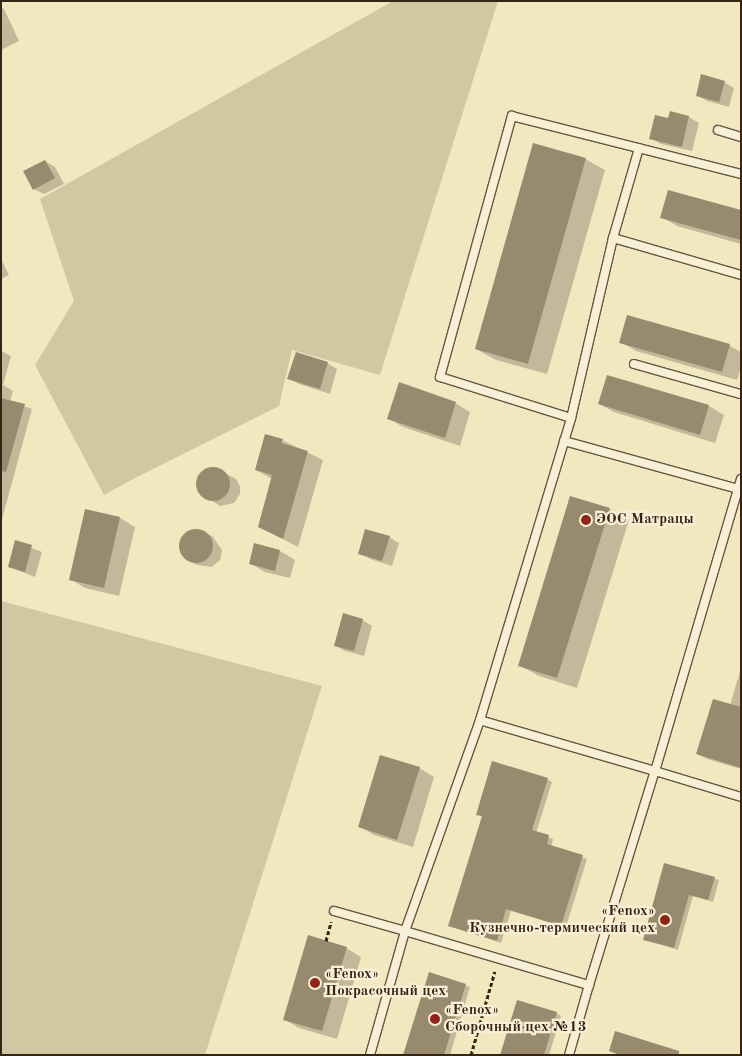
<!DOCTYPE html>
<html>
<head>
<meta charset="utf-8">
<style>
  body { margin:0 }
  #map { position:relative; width:742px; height:1056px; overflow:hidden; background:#f2e8c0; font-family:"Old Standard TT",serif }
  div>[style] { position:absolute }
  .green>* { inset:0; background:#d2c7a3 }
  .shadow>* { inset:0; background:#0003 }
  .building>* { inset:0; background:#988a6f }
  .round { border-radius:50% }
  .path>* { height:3px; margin-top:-1.5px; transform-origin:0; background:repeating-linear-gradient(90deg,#362517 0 4px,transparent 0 6.5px) }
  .roads { filter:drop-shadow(1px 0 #655641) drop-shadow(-1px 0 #655641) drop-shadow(0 1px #655641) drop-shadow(0 -1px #655641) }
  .lane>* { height:8px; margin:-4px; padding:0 4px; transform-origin:4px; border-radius:4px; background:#f7f0d6 }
  .dots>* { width:14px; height:14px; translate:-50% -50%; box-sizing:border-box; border:2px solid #f7f0d6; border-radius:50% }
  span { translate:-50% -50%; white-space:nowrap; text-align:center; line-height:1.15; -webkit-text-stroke:4.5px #f7f0d6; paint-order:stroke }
  .poi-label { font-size:15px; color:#362517; font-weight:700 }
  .left { translate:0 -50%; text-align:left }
  .right { translate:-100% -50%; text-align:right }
  .frame { position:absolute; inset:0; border:2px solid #362517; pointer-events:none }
</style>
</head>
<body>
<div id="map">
  <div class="green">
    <i style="clip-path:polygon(393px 1px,498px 1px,380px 375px,292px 350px,279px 406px,137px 477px,104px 495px,35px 365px,74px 301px,40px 199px)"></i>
    <i style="clip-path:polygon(1px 601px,322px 686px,205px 1055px,1px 1055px)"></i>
  </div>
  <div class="shadow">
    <i style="clip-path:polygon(1px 7px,4px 9px,19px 41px,1px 50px)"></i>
    <i style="clip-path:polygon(724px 82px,734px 88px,729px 107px,707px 101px,697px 95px)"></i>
    <i style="clip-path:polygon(671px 113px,689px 117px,699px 123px,692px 151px,661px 144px,651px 138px,669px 120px)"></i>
    <i style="clip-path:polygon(585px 159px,605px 170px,547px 374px,496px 360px,476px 349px)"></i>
    <i style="clip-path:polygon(45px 161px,55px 167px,64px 184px,44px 194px,34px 189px)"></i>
    <i style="clip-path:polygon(741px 211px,741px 244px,677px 226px,662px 217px)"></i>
    <i style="clip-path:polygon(1px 259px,9px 275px,1px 279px)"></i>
    <i style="clip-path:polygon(628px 317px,730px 346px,741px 352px,741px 368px,737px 380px,636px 351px,621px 342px)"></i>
    <i style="clip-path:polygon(1px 351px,11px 356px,3px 385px,13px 391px,10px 401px,32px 409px,1px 523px)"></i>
    <i style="clip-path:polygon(327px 363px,337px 369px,330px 394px,299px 384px,289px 378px)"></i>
    <i style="clip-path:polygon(455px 403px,470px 412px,460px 446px,403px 427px,388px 418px)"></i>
    <i style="clip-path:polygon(599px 404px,709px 406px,724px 415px,715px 443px,614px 412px)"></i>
    <i style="clip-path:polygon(282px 440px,323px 460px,298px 547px,275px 535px,272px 479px,256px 470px)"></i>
    <i style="clip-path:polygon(215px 468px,236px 479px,240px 486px,240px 494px,234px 503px,220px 506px,200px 493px,197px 484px,205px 471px)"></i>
    <i style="clip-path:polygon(609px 509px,629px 520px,577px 688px,539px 676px,519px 665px)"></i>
    <i style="clip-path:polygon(86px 510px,120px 518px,135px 527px,119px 596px,85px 588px,70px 579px)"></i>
    <i style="clip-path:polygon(191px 530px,203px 531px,213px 537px,222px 550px,220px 560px,212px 567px,197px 565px,187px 559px,180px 551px,180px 541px,187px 532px)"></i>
    <i style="clip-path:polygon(389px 537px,399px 543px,392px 566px,370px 559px,360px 553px)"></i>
    <i style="clip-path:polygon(16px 542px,42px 552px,35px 577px,9px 567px)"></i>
    <i style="clip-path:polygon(255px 545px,280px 551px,295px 560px,290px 578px,265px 572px,250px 563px)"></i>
    <i style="clip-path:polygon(362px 620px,372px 626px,364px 656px,345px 651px,335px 645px)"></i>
    <i style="clip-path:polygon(741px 668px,741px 769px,707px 759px,697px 754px,730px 705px)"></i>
    <i style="clip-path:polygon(419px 768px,434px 777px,413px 847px,374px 835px,359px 826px)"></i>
    <i style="clip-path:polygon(547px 779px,552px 782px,536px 833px,553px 839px,551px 847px,587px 859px,566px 927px,511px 911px,501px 943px,450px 926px,483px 817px,477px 814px)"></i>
    <i style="clip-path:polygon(665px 865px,719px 880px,713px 902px,693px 896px,678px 950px,645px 939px)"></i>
    <i style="clip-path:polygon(346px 948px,361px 957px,337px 1039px,299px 1028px,284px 1019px)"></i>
    <i style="clip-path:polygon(430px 974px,470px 987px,450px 1055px,405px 1055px)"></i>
    <i style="clip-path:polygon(556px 1013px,561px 1016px,549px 1055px,501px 1055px)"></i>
  </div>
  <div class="building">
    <i style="clip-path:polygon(701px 74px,725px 81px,719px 102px,696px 96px)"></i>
    <i style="clip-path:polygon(670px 111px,689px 116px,682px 147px,649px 139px,655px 115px,668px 118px)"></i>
    <i style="clip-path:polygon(533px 143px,586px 158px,528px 364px,475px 349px)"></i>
    <i style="clip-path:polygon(45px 160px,55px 178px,33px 190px,23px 171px)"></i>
    <i style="clip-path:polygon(668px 190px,741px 210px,741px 240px,660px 218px)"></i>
    <i style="clip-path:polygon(627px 315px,730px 344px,722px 372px,619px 343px)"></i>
    <i style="clip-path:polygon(296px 352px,328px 362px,320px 389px,287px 379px)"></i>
    <i style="clip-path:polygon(607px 375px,709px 405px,700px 435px,598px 404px)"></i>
    <i style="clip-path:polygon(399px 382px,456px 402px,445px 438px,387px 419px)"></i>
    <i style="clip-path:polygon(1px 398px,25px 404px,6px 472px,1px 471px)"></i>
    <i style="clip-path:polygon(265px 434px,283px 439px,281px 443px,308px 451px,283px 539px,258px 527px,272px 475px,255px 470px)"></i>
    <i class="round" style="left:196px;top:467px;width:34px;height:34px"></i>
    <i style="clip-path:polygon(570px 496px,610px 508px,557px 678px,518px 666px)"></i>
    <i style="clip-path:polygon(85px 509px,120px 517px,104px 588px,69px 580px)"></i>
    <i class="round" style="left:179px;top:529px;width:34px;height:34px"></i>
    <i style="clip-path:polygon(365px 529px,390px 536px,382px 561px,358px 554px)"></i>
    <i style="clip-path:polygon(15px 540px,32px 545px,25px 572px,8px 567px)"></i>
    <i style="clip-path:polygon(254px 543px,280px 550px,275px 571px,249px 564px)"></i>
    <i style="clip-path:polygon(343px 613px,363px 619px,354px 651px,334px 646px)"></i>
    <i style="clip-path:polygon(713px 699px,741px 707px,741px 768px,696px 754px)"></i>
    <i style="clip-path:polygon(380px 755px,420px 767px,397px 840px,358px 827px)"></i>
    <i style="clip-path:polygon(492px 761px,548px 778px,532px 830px,549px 835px,547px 844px,583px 855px,561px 926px,506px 909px,497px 941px,448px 926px,482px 816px,476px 815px)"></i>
    <i style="clip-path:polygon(664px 863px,715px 877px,708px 900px,689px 895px,674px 948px,643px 940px)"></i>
    <i style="clip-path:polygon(308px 935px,347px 947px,322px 1031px,283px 1020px)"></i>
    <i style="clip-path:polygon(429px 972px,466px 984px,444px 1055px,403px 1055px)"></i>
    <i style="clip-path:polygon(517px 1000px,557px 1012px,544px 1055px,500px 1055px)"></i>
    <i style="clip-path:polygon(615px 1031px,679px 1051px,679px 1055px,620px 1055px,609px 1051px)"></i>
  </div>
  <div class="path">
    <i style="left:326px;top:941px;width:20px;rotate:-75deg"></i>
    <i style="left:471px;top:1055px;width:87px;rotate:-74.1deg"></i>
  </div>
  <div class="roads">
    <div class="lane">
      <i style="left:718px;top:130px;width:24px;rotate:17deg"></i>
      <i style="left:639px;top:148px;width:94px;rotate:106.1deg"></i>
      <i style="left:613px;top:238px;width:185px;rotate:103.1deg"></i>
      <i style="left:571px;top:418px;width:137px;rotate:-162.6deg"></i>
      <i style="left:440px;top:377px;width:271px;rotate:-74.6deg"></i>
      <i style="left:512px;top:116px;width:236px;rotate:14.2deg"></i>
      <i style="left:613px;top:238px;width:133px;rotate:16.1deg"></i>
      <i style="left:634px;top:364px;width:111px;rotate:15.7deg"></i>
      <i style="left:564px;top:441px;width:180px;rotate:15.4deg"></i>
      <i style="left:741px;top:479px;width:304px;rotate:106.4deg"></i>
      <i style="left:655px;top:771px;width:90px;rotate:16.8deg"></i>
      <i style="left:334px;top:911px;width:74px;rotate:15.7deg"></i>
      <i style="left:405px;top:931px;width:224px;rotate:-70.4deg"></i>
      <i style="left:370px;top:1055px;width:129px;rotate:-74.2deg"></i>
      <i style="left:405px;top:931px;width:192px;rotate:16.4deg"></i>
      <i style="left:589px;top:985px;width:224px;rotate:-72.9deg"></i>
      <i style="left:655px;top:771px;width:182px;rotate:-163.8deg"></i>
      <i style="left:480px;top:720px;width:315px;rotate:-73.2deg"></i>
      <i style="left:569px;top:1055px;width:73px;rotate:-74.1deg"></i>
    </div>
  </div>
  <div class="dots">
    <i style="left:586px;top:520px;background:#8f2418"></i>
    <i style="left:665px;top:920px;background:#8f2418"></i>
    <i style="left:315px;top:983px;background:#8f2418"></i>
    <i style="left:435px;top:1019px;background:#8f2418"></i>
  </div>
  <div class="poi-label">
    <span class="left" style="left:596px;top:520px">ЭОС Матрацы</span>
    <span class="right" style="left:655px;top:920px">«Fenox»<br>Кузнечно-термический цех</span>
    <span class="left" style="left:325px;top:983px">«Fenox»<br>Покрасочный цех</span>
    <span class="left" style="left:445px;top:1019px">«Fenox»<br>Сборочный цех №13</span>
  </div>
  <div class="frame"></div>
</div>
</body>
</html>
